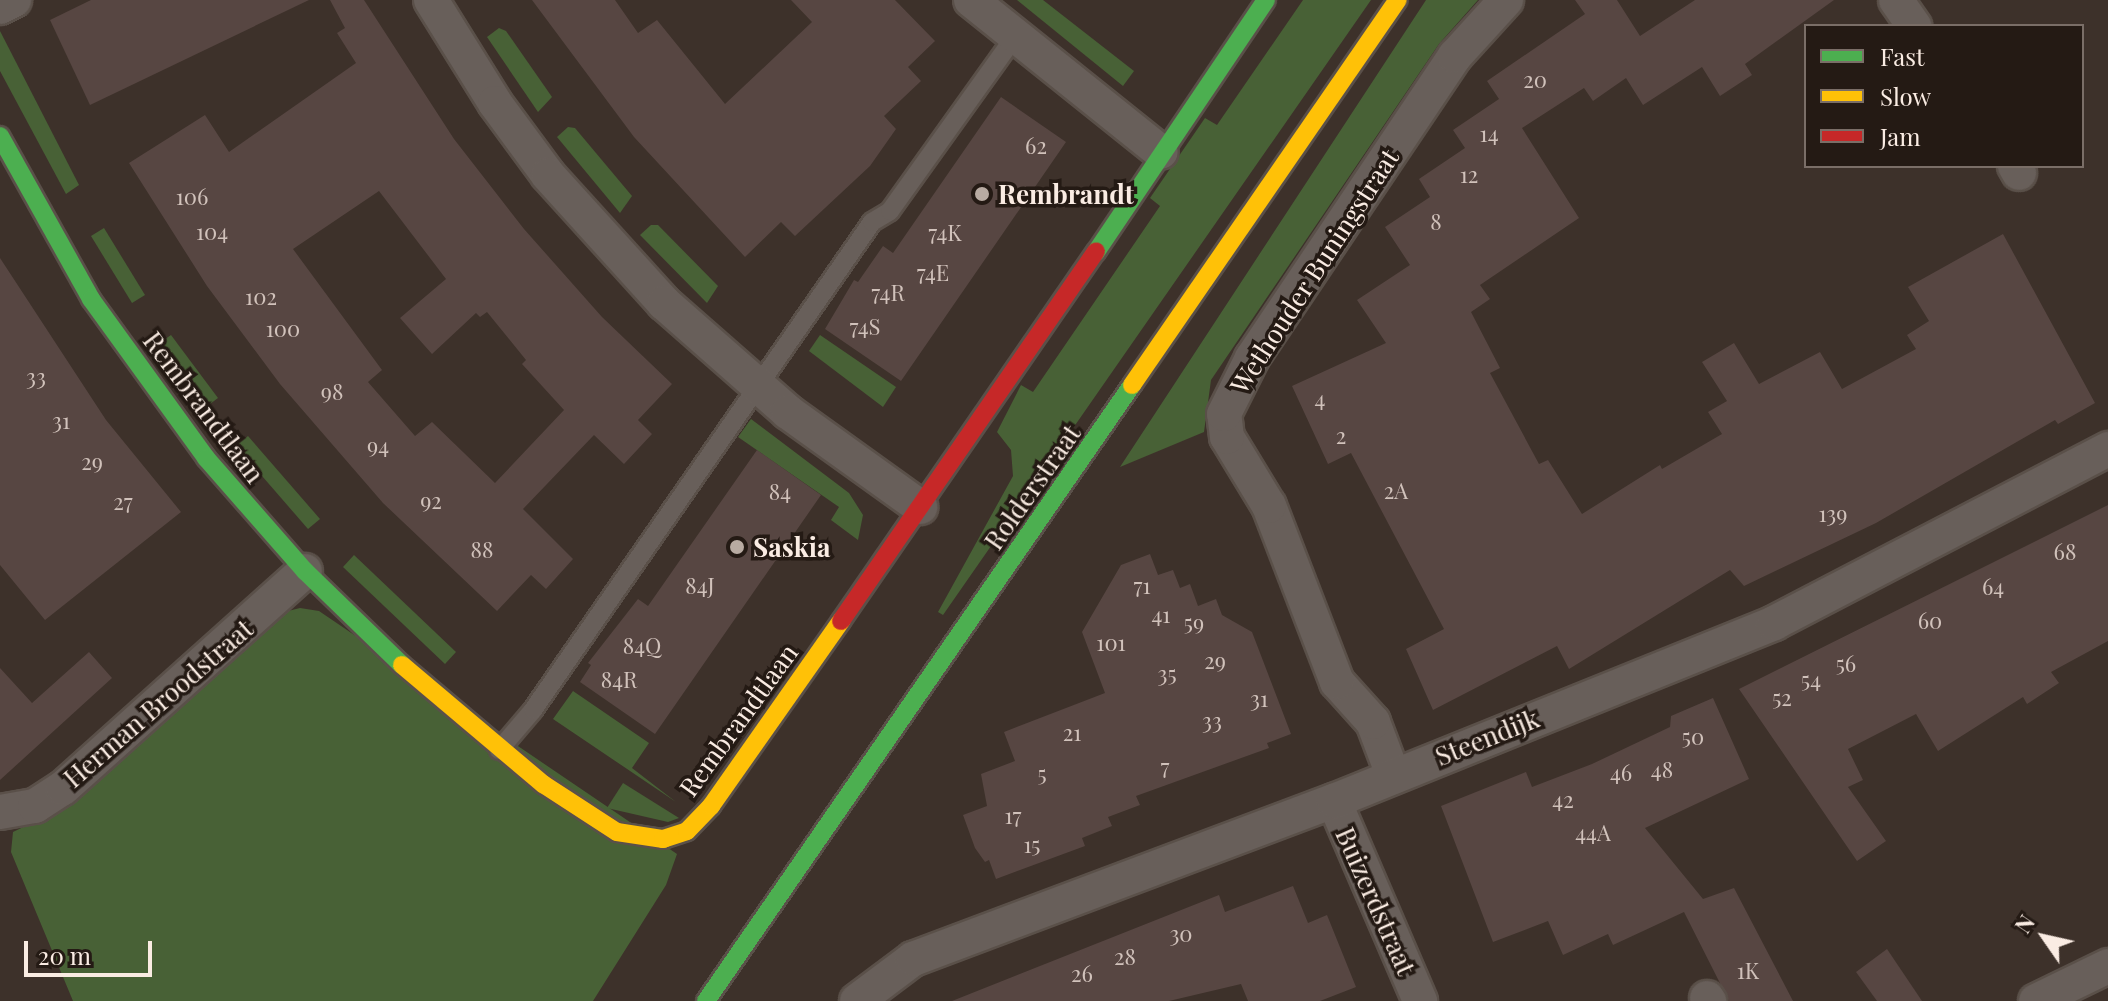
<!DOCTYPE html>
<html>
<head>
<meta charset="utf-8">
<style>
  body { margin:0 }
  #map { position:relative; width:2108px; height:1001px; overflow:hidden; background:#3d312a; font-family:"Playfair Display",serif }
  div>[style] { position:absolute }
  .green>* { inset:0; background:#486136 }
  .building>* { inset:0; background:#574642 }
  .roads { filter:drop-shadow(2px 0 #5a5049) drop-shadow(-2px 0 #5a5049) drop-shadow(0 2px #5a5049) drop-shadow(0 -2px #5a5049) }
  .lane>* { height:18px; margin:-9px; padding:0 9px; transform-origin:9px; border-radius:9px; background:#685f5a }
  .street>* { height:34px; margin:-17px; padding:0 17px; transform-origin:17px; border-radius:17px; background:#685f5a }
  .fast>* { height:18px; margin:-9px; padding:0 9px; transform-origin:9px; border-radius:9px; background:#4caf50 }
  .slow>* { height:18px; margin:-9px; padding:0 9px; transform-origin:9px; border-radius:9px; background:#ffc107 }
  .jam>* { height:18px; margin:-9px; padding:0 9px; transform-origin:9px; border-radius:9px; background:#c62828 }
  .dots>* { width:22px; height:22px; translate:-50% -50%; box-sizing:border-box; border:4px solid #241a14; border-radius:50% }
  span { translate:-50% -50%; white-space:nowrap; text-align:center; line-height:1.15; -webkit-text-stroke:7px #241a14; paint-order:stroke }
  .number-label { font-size:22px; color:#d1c2bb }
  .number-label span { -webkit-text-stroke-width:0 }
  .poi-label { font-size:26px; color:#faece3; font-weight:700 }
  .left { translate:0 -50%; text-align:left }
  .street-label { font-size:26px; color:#faece3 }
  .legend { position:absolute; left:1804px; top:24px; width:280px; height:144px; box-sizing:border-box; background:#241a14; border:2px solid #7a6e67; margin:0; padding:10px 14px; list-style:none; font-size:24px; color:#faece3 }
  .legend li { display:flex; align-items:center; gap:16px; height:40px }
  .legend b { width:40px; border:2px solid #7a6e67 }
  .north { position:absolute; left:2004px; top:897px; width:80px; height:80px; -webkit-text-stroke:6px #241a14; paint-order:stroke; rotate:304deg; font-size:22px; font-weight:700; line-height:32px; text-align:center; color:#faece3 }
  .north::after { content:''; display:block; margin:auto; width:28px; height:36px; background:#faece3; clip-path:polygon(50% 0,100% 100%,50% 72%,0 100%) }
  .scale { position:absolute; left:24px; top:941px; width:128px; height:36px; box-sizing:border-box; border:4px solid #faece3; border-top:0; padding-left:10px; font-size:24px; line-height:28px; white-space:nowrap; color:#faece3; -webkit-text-stroke:6px #241a14; paint-order:stroke }
</style>
</head>
<body>
<div id="map">
  <div class="green">
    <i style="clip-path:polygon(1017px 0,1043px 0,1134px 71px,1123px 86px)"></i>
    <i style="clip-path:polygon(1303px 0,1371px 0,943px 615px,938px 612px,1013px 476px,1011px 450px,997px 432px,1021px 385px,1033px 392px,1160px 206px,1150px 198px,1205px 118px,1217px 125px)"></i>
    <i style="clip-path:polygon(1426px 0,1478px 0,1439px 44px,1211px 380px,1204px 432px,1120px 467px)"></i>
    <i style="clip-path:polygon(499px 28px,506px 31px,552px 97px,538px 112px,487px 37px)"></i>
    <i style="clip-path:polygon(0 31px,79px 185px,66px 194px,0 71px)"></i>
    <i style="clip-path:polygon(568px 127px,575px 128px,632px 196px,620px 213px,557px 137px)"></i>
    <i style="clip-path:polygon(651px 225px,658px 225px,718px 286px,707px 303px,640px 235px)"></i>
    <i style="clip-path:polygon(104px 228px,145px 295px,132px 303px,91px 236px)"></i>
    <i style="clip-path:polygon(171px 335px,218px 398px,206px 407px,161px 342px)"></i>
    <i style="clip-path:polygon(820px 335px,896px 387px,883px 407px,809px 351px)"></i>
    <i style="clip-path:polygon(751px 419px,849px 493px,863px 515px,858px 540px,831px 520px,839px 507px,738px 437px)"></i>
    <i style="clip-path:polygon(248px 436px,320px 519px,308px 529px,236px 446px)"></i>
    <i style="clip-path:polygon(354px 555px,456px 652px,445px 664px,343px 567px)"></i>
    <i style="clip-path:polygon(300px 608px,319px 611px,677px 854px,666px 885px,593px 1001px,73px 1001px,11px 852px,13px 832px,64px 807px,284px 612px)"></i>
    <i style="clip-path:polygon(573px 691px,649px 743px,632px 768px,676px 802px,553px 719px)"></i>
    <i style="clip-path:polygon(623px 783px,679px 818px,668px 822px,607px 808px)"></i>
  </div>
  <div class="building">
    <i style="clip-path:polygon(91px 0,309px 0,90px 105px,50px 20px)"></i>
    <i style="clip-path:polygon(evenodd,330px 0,364px 0,454px 139px,524px 229px,602px 317px,672px 384px,638px 420px,652px 434px,624px 464px,594px 435px,523px 509px,573px 559px,546px 589px,531px 575px,497px 611px,383px 503px,280px 384px,207px 286px,129px 163px,205px 115px,229px 152px,356px 63px,337px 33px,345px 28px,330px 0,379px 191px,446px 279px,400px 318px,432px 354px,476px 313px,480px 317px,487px 312px,526px 360px,522px 364px,564px 410px,495px 483px,432px 422px,415px 436px,368px 382px,382px 370px,293px 249px,379px 191px)"></i>
    <i style="clip-path:polygon(532px 0,615px 0,638px 33px,657px 20px,725px 104px,812px 22px,791px 0,895px 0,935px 41px,908px 67px,921px 81px,884px 116px,896px 129px,870px 166px,795px 236px,781px 222px,745px 257px,634px 137px)"></i>
    <i style="clip-path:polygon(1575px 0,1617px 0,1640px 36px,1695px 0,1834px 0,1745px 64px,1752px 75px,1720px 96px,1702px 67px,1643px 105px,1626px 78px,1593px 101px,1584px 88px,1522px 128px,1579px 218px,1480px 285px,1490px 299px,1471px 312px,1500px 368px,1490px 373px,1539px 464px,1548px 460px,1582px 514px,1660px 465px,1662px 469px,1722px 434px,1708px 412px,1727px 401px,1702px 362px,1734px 343px,1759px 384px,1820px 352px,1842px 389px,1916px 349px,1907px 335px,1929px 321px,1908px 287px,2003px 234px,2095px 403px,2058px 424px,2055px 420px,1876px 523px,1744px 586px,1730px 570px,1569px 669px,1557px 646px,1433px 710px,1406px 649px,1444px 629px,1351px 453px,1328px 464px,1292px 386px,1386px 343px,1357px 300px,1410px 265px,1385px 227px,1430px 197px,1419px 179px,1465px 148px,1453px 130px,1499px 99px,1487px 81px,1585px 14px)"></i>
    <i style="clip-path:polygon(1001px 97px,1066px 142px,901px 381px,825px 329px,854px 280px,858px 282px,883px 246px,893px 253px)"></i>
    <i style="clip-path:polygon(0 258px,106px 420px,181px 512px,45px 620px,0 565px)"></i>
    <i style="clip-path:polygon(757px 450px,821px 495px,655px 734px,580px 682px,591px 665px,588px 663px,638px 599px,648px 606px)"></i>
    <i style="clip-path:polygon(2108px 505px,2108px 641px,2051px 672px,2059px 683px,2027px 704px,2023px 697px,1938px 751px,1916px 714px,1848px 749px,1863px 780px,1848px 787px,1886px 841px,1857px 861px,1739px 689px)"></i>
    <i style="clip-path:polygon(1150px 554px,1158px 575px,1173px 570px,1180px 588px,1190px 584px,1198px 606px,1216px 599px,1222px 615px,1252px 632px,1291px 734px,1267px 743px,1269px 748px,1136px 796px,1140px 805px,1108px 817px,1112px 826px,1082px 838px,1085px 846px,996px 879px,989px 860px,985px 862px,975px 848px,963px 815px,987px 806px,981px 774px,1015px 761px,1004px 732px,1105px 693px,1082px 632px,1121px 565px)"></i>
    <i style="clip-path:polygon(89px 652px,112px 678px,0 780px,0 668px,32px 703px)"></i>
    <i style="clip-path:polygon(1713px 698px,1749px 779px,1645px 828px,1703px 899px,1734px 888px,1793px 1001px,1729px 1001px,1684px 912px,1613px 945px,1608px 934px,1563px 955px,1548px 921px,1493px 942px,1441px 806px,1526px 772px,1532px 787px,1592px 764px,1670px 727px,1671px 716px)"></i>
    <i style="clip-path:polygon(1293px 886px,1308px 923px,1327px 915px,1356px 987px,1320px 1001px,1248px 1001px,1241px 984px,1169px 1001px,952px 1001px,1219px 895px,1225px 912px)"></i>
    <i style="clip-path:polygon(1887px 949px,1922px 1001px,1877px 1001px,1856px 972px)"></i>
  </div>
  <div class="roads">
    <div class="lane">
      <i style="left:499px;top:750px;width:52px;rotate:-49.6deg"></i>
      <i style="left:533px;top:710px;width:594px;rotate:-55.21deg"></i>
      <i style="left:872px;top:222px;width:21px;rotate:-31deg"></i>
      <i style="left:890px;top:211px;width:213px;rotate:-54.4deg"></i>
    </div>
    <div class="street">
      <i style="left:431px;top:0;width:121px;rotate:58.1deg"></i>
      <i style="left:495px;top:103px;width:89px;rotate:53.6deg"></i>
      <i style="left:548px;top:175px;width:173px;rotate:47.8deg"></i>
      <i style="left:664px;top:303px;width:165px;rotate:41.3deg"></i>
      <i style="left:788px;top:412px;width:163px;rotate:35.7deg"></i>
      <i style="left:971px;top:0;width:243px;rotate:38.7deg"></i>
      <i style="left:1896px;top:0;width:32px;rotate:55deg"></i>
      <i style="left:0;top:7px;width:16px;rotate:-27deg"></i>
      <i style="left:2015px;top:166px;width:8px;rotate:60deg"></i>
      <i style="left:1393px;top:775px;width:57px;rotate:-110.7deg"></i>
      <i style="left:1373px;top:722px;width:54px;rotate:-132deg"></i>
      <i style="left:1337px;top:682px;width:189px;rotate:-111.1deg"></i>
      <i style="left:1269px;top:506px;width:81px;rotate:-121.3deg"></i>
      <i style="left:1227px;top:437px;width:23px;rotate:-97deg"></i>
      <i style="left:1224px;top:414px;width:63px;rotate:-63.4deg"></i>
      <i style="left:1252px;top:358px;width:364px;rotate:-56.1deg"></i>
      <i style="left:1455px;top:56px;width:76px;rotate:-47.7deg"></i>
      <i style="left:1334px;top:801px;width:218px;rotate:66.7deg"></i>
      <i style="left:0;top:812px;width:36px;rotate:-10deg"></i>
      <i style="left:35px;top:806px;width:33px;rotate:-33deg"></i>
      <i style="left:63px;top:788px;width:325px;rotate:-41.9deg"></i>
      <i style="left:1707px;top:998px;width:4px;rotate:56deg"></i>
      <i style="left:857px;top:1001px;width:70px;rotate:-36.9deg"></i>
      <i style="left:913px;top:959px;width:450px;rotate:-20.6deg"></i>
      <i style="left:1334px;top:801px;width:475px;rotate:-22deg"></i>
      <i style="left:1774px;top:623px;width:377px;rotate:-27.5deg"></i>
      <i style="left:2036px;top:1001px;width:80px;rotate:-25.9deg"></i>
    </div>
    <div class="fast">
      <i style="left:0;top:136px;width:187px;rotate:60.8deg"></i>
      <i style="left:91px;top:299px;width:196px;rotate:54.1deg"></i>
      <i style="left:206px;top:458px;width:150px;rotate:48.8deg"></i>
      <i style="left:305px;top:571px;width:135px;rotate:44.1deg"></i>
      <i style="left:1096px;top:252px;width:304px;rotate:-56deg"></i>
      <i style="left:706px;top:1001px;width:749px;rotate:-55.33deg"></i>
    </div>
    <div class="slow">
      <i style="left:1132px;top:385px;width:468px;rotate:-55.4deg"></i>
      <i style="left:402px;top:665px;width:185px;rotate:40.2deg"></i>
      <i style="left:543px;top:784px;width:88px;rotate:33deg"></i>
      <i style="left:617px;top:832px;width:47px;rotate:8.7deg"></i>
      <i style="left:663px;top:839px;width:25px;rotate:-18deg"></i>
      <i style="left:687px;top:831px;width:35px;rotate:-46deg"></i>
      <i style="left:711px;top:806px;width:226px;rotate:-54.9deg"></i>
    </div>
    <div class="jam">
      <i style="left:841px;top:621px;width:449px;rotate:-55.4deg"></i>
    </div>
  </div>
  <div class="dots">
    <i style="left:982px;top:194px;background:#b8aba2"></i>
    <i style="left:737px;top:547px;background:#b8aba2"></i>
  </div>
  <div class="number-label">
    <span style="left:1535px;top:80px">20</span>
    <span style="left:1489px;top:134px">14</span>
    <span style="left:1036px;top:146px">62</span>
    <span style="left:1469px;top:175px">12</span>
    <span style="left:192px;top:197px">106</span>
    <span style="left:1436px;top:222px">8</span>
    <span style="left:212px;top:232px">104</span>
    <span style="left:945px;top:233px">74K</span>
    <span style="left:933px;top:273px">74E</span>
    <span style="left:888px;top:293px">74R</span>
    <span style="left:261px;top:297px">102</span>
    <span style="left:865px;top:327px">74S</span>
    <span style="left:283px;top:329px">100</span>
    <span style="left:36px;top:377px">33</span>
    <span style="left:332px;top:392px">98</span>
    <span style="left:1320px;top:399px">4</span>
    <span style="left:61px;top:421px">31</span>
    <span style="left:1341px;top:436px">2</span>
    <span style="left:378px;top:446px">94</span>
    <span style="left:92px;top:462px">29</span>
    <span style="left:1396px;top:491px">2A</span>
    <span style="left:780px;top:492px">84</span>
    <span style="left:431px;top:501px">92</span>
    <span style="left:123px;top:502px">27</span>
    <span style="left:1833px;top:514px">139</span>
    <span style="left:482px;top:550px">88</span>
    <span style="left:2065px;top:552px">68</span>
    <span style="left:700px;top:586px">84J</span>
    <span style="left:1142px;top:586px">71</span>
    <span style="left:1993px;top:587px">64</span>
    <span style="left:1161px;top:615px">41</span>
    <span style="left:1930px;top:621px">60</span>
    <span style="left:1194px;top:623px">59</span>
    <span style="left:1111px;top:643px">101</span>
    <span style="left:642px;top:646px">84Q</span>
    <span style="left:1215px;top:661px">29</span>
    <span style="left:1846px;top:664px">56</span>
    <span style="left:1167px;top:674px">35</span>
    <span style="left:619px;top:680px">84R</span>
    <span style="left:1811px;top:680px">54</span>
    <span style="left:1782px;top:698px">52</span>
    <span style="left:1259px;top:699px">31</span>
    <span style="left:1212px;top:721px">33</span>
    <span style="left:1072px;top:733px">21</span>
    <span style="left:1693px;top:737px">50</span>
    <span style="left:1165px;top:767px">7</span>
    <span style="left:1662px;top:770px">48</span>
    <span style="left:1621px;top:773px">46</span>
    <span style="left:1042px;top:774px">5</span>
    <span style="left:1563px;top:800px">42</span>
    <span style="left:1013px;top:816px">17</span>
    <span style="left:1593px;top:833px">44A</span>
    <span style="left:1032px;top:845px">15</span>
    <span style="left:1181px;top:934px">30</span>
    <span style="left:1125px;top:957px">28</span>
    <span style="left:1748px;top:971px">1K</span>
    <span style="left:1082px;top:974px">26</span>
  </div>
  <div class="poi-label">
    <span class="left" style="left:998px;top:194px">Rembrandt</span>
    <span class="left" style="left:753px;top:547px">Saskia</span>
  </div>
  <div class="street-label">
    <span style="left:1314px;top:271px;rotate:-57deg">Wethouder Buningstraat</span>
    <span style="left:204px;top:407px;rotate:53deg">Rembrandtlaan</span>
    <span style="left:1032px;top:487px;rotate:-55deg">Rolderstraat</span>
    <span style="left:158px;top:703px;rotate:-41deg">Herman Broodstraat</span>
    <span style="left:738px;top:720px;rotate:-54deg">Rembrandtlaan</span>
    <span style="left:1487px;top:737px;rotate:-22deg">Steendijk</span>
    <span style="left:1376px;top:901px;rotate:66deg">Buizerdstraat</span>
  </div>
  <ul class="legend">
  <li><b style="height:10px;background:#4caf50"></b>Fast</li>
  <li><b style="height:10px;background:#ffc107"></b>Slow</li>
  <li><b style="height:10px;background:#c62828"></b>Jam</li>
  </ul>
  <div class="north">N</div>
  <div class="scale">20 m</div>
</div>
</body>
</html>
